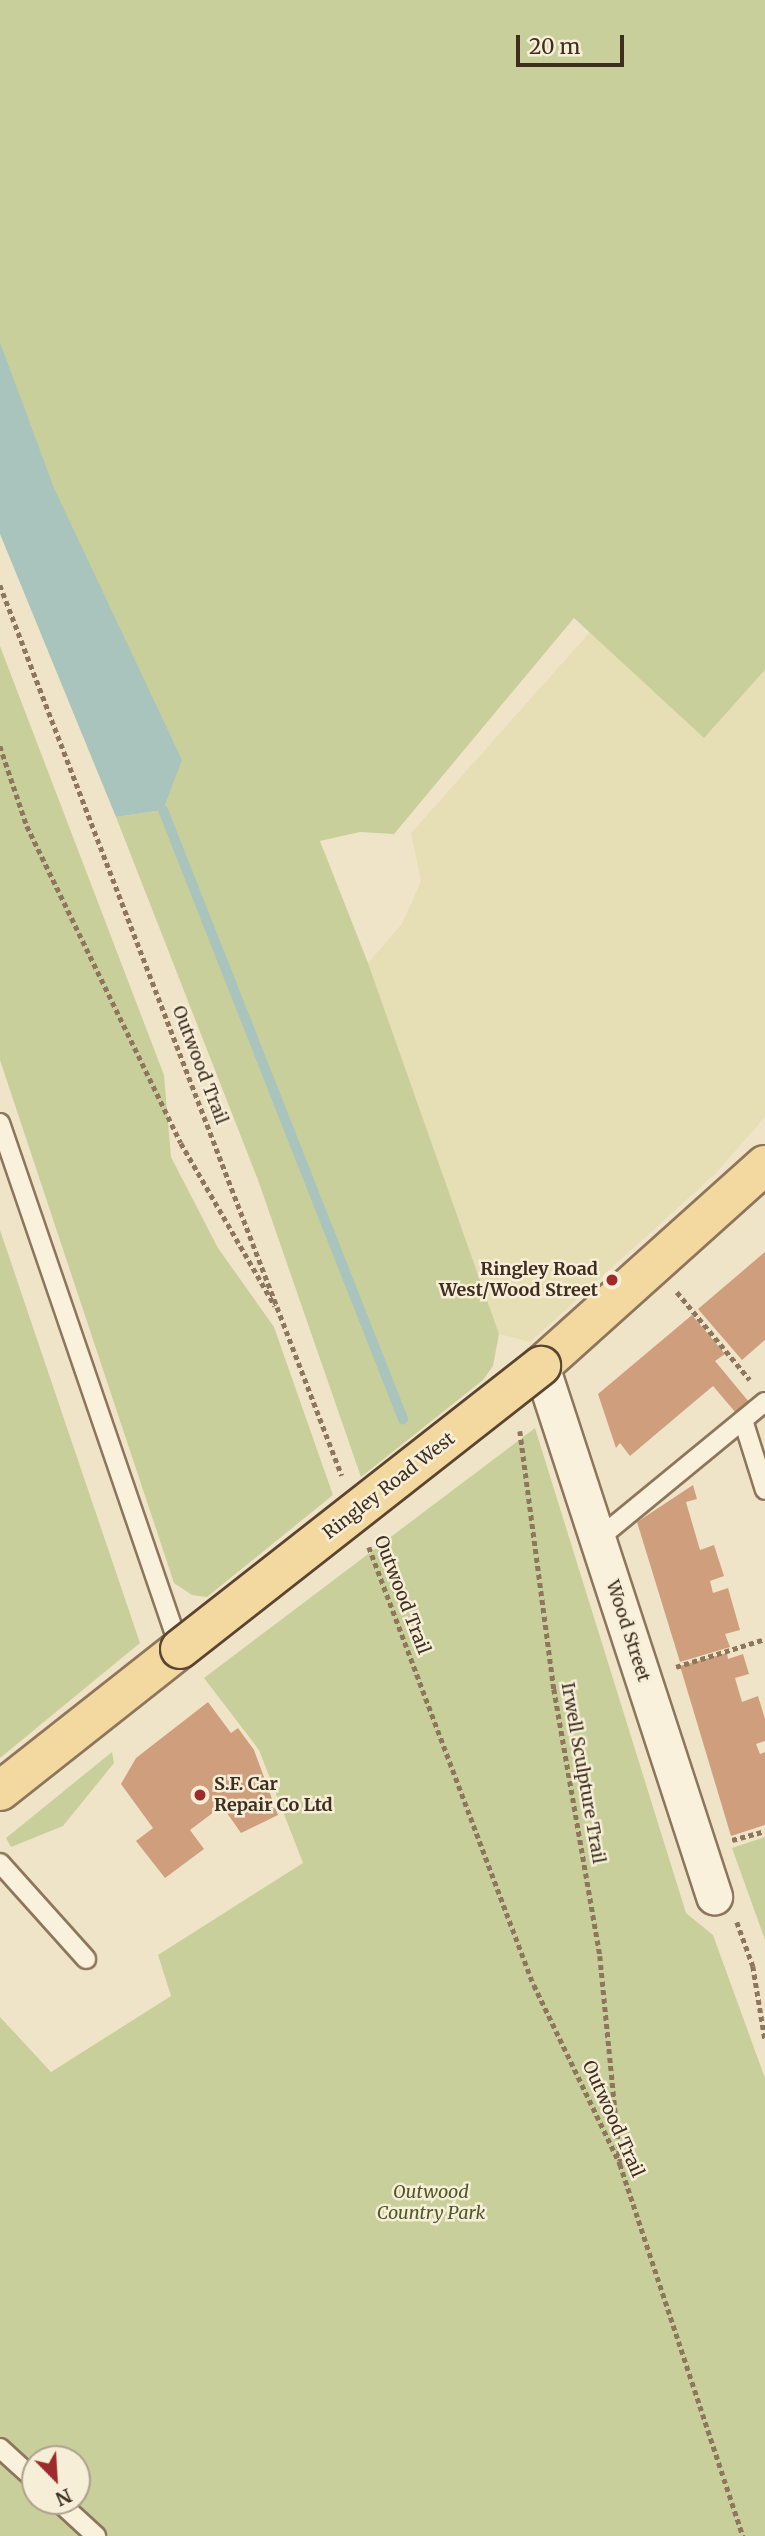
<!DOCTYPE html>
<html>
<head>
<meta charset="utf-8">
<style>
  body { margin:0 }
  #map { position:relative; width:765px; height:2536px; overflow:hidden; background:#f0e4c8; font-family:Merriweather,serif }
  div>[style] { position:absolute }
  .farmland>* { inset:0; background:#e6deb5 }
  .green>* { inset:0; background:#c9cf9b }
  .water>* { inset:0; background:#a9c4bc }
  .stream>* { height:10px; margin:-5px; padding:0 5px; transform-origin:5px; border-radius:5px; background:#a9c4bc }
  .building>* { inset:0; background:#cf9f7d }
  .path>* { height:4.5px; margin-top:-2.25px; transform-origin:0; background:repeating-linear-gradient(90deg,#8d765c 0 5px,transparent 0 8.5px) }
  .roads { filter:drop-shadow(2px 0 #8d765c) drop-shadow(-2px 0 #8d765c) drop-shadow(0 2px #8d765c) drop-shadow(0 -2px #8d765c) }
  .service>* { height:18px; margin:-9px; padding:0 9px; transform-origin:9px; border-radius:9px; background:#faf1dc }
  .minor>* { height:35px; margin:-17.5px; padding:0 17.5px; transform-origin:17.5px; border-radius:17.5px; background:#faf1dc }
  .primary>* { height:38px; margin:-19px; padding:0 19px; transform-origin:19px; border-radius:19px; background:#f3d9a0 }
  .bridges { filter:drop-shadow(2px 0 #5b4430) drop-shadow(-2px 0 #5b4430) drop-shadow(0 2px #5b4430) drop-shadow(0 -2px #5b4430) }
  .primary-bridge>* { height:38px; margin:-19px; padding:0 19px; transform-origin:19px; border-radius:19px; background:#f3d9a0 }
  .dots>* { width:19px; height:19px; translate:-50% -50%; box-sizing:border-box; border:4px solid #f7eed8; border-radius:50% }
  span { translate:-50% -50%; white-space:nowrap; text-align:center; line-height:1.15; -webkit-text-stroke:5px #f7eed8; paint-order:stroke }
  .street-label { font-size:18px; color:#3d2e20 }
  .poi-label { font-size:18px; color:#3d2e20; font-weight:700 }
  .right { translate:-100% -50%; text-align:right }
  .left { translate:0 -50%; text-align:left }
  .park-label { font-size:18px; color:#4d5a26; font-style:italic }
  .north { position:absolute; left:21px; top:2445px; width:70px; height:70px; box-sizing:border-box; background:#f7eed8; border:2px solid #ada18e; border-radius:50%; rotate:156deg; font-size:19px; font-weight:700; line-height:28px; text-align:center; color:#3d2e20 }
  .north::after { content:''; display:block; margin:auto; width:24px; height:32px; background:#9e2a2b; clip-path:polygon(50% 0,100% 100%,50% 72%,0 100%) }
  .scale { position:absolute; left:516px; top:35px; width:108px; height:32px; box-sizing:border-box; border:4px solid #3d2e20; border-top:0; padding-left:9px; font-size:21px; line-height:24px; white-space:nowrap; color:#3d2e20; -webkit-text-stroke:5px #f7eed8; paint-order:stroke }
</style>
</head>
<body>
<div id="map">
  <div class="farmland">
    <i style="clip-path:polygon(590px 632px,704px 738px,765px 670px,765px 1117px,716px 1173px,530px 1342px,499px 1334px,368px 963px,402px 924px,421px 881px,411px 833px)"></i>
  </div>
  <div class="green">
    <i style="clip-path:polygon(0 0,765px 0,765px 670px,704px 738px,574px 618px,394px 834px,360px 832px,320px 841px,368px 963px,499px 1334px,493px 1366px,483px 1380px,361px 1477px,258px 1180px,116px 817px,163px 810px,0 342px)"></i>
    <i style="clip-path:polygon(0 646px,164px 1075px,171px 1157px,218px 1248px,274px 1327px,333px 1495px,207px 1597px,192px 1595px,174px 1583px,0 1060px)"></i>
    <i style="clip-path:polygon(0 1230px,140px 1643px,0 1758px)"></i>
    <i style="clip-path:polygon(evenodd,535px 1428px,686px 1913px,713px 1935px,765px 2078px,765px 2536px,0 2536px,0 2017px,51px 2072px,171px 1996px,158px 1955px,303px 1863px,259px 1750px,204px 1678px,535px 1428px,35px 2459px,77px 2459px,77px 2501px,35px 2501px,35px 2459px)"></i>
    <i style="clip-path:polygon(112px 1752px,114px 1763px,63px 1826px,11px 1847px,6px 1838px)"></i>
    <i style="clip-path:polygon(765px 1837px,765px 1940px,732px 1848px)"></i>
  </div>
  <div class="water">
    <i style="clip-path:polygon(0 342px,54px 488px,182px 760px,163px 810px,116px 817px,0 534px)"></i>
  </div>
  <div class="stream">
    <i style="left:163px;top:810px;width:655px;rotate:68.49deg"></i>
  </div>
  <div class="building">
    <i style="clip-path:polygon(765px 1252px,765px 1340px,742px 1360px,698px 1309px)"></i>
    <i style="clip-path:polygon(692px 1315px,725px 1354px,715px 1361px,749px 1402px,736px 1413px,713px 1386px,630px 1456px,620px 1443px,616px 1448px,598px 1394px)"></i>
    <i style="clip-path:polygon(693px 1485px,697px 1499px,686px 1502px,700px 1550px,714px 1545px,724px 1576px,710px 1581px,713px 1593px,728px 1588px,740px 1630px,725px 1634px,730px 1647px,680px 1662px,637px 1522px)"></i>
    <i style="clip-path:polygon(727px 1653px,728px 1659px,743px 1654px,749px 1674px,735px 1678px,742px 1702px,758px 1696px,765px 1719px,765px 1741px,756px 1744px,760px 1754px,765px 1752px,765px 1825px,731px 1836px,680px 1666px)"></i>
    <i style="clip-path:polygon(208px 1702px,231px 1733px,238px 1728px,254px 1750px,278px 1815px,241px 1833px,222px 1806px,190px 1830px,204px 1849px,165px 1878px,136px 1841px,153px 1828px,121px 1784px,136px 1758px)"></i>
  </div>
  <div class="path">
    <i style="left:0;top:585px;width:954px;rotate:69deg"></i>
    <i style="left:0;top:746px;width:84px;rotate:71.4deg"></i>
    <i style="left:27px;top:826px;width:352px;rotate:64.1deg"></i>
    <i style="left:181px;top:1143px;width:188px;rotate:60deg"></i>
    <i style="left:677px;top:1292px;width:114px;rotate:50.3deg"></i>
    <i style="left:520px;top:1431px;width:260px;rotate:82.5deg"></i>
    <i style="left:554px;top:1689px;width:271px;rotate:80.2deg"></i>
    <i style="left:600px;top:1956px;width:206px;rotate:84.4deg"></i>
    <i style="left:369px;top:1547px;width:468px;rotate:69.4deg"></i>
    <i style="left:534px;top:1985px;width:199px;rotate:64.3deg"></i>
    <i style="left:620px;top:2164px;width:392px;rotate:71.7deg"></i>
    <i style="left:676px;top:1667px;width:93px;rotate:-17.5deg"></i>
    <i style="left:732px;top:1840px;width:34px;rotate:-15deg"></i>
    <i style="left:737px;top:1922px;width:47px;rotate:70deg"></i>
    <i style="left:753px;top:1966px;width:74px;rotate:80.7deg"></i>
  </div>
  <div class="roads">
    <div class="service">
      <i style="left:0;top:1123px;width:556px;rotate:71.11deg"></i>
      <i style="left:743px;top:1420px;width:73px;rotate:72.6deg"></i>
      <i style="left:598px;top:1539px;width:216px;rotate:-39.4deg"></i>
      <i style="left:0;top:1863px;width:129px;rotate:48.1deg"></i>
      <i style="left:0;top:2448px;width:47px;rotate:42.4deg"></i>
      <i style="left:58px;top:2501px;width:52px;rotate:42.6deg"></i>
    </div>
    <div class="minor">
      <i style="left:541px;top:1366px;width:558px;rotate:71.92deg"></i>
    </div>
    <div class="primary">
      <i style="left:541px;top:1366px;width:301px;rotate:-41.9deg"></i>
      <i style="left:0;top:1791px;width:229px;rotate:-38.3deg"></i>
    </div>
  </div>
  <div class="bridges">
    <div class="primary-bridge">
      <i style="left:180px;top:1649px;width:459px;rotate:-38.1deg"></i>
    </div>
  </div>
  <div class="dots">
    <i style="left:612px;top:1280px;background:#9e2a2b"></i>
    <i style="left:200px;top:1795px;background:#9e2a2b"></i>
  </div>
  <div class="street-label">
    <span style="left:200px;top:1065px;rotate:69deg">Outwood Trail</span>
    <span style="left:389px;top:1486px;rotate:-38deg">Ringley Road West</span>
    <span style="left:402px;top:1595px;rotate:69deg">Outwood Trail</span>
    <span style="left:628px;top:1631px;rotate:72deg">Wood Street</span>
    <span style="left:583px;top:1773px;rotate:80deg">Irwell Sculpture Trail</span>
    <span style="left:613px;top:2119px;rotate:66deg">Outwood Trail</span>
  </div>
  <div class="poi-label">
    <span class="right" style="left:598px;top:1280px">Ringley Road<br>West/Wood Street</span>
    <span class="left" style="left:214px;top:1795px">S.F. Car<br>Repair Co Ltd</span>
  </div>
  <div class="park-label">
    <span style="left:431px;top:2203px">Outwood<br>Country Park</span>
  </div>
  <div class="north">N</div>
  <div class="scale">20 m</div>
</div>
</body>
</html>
